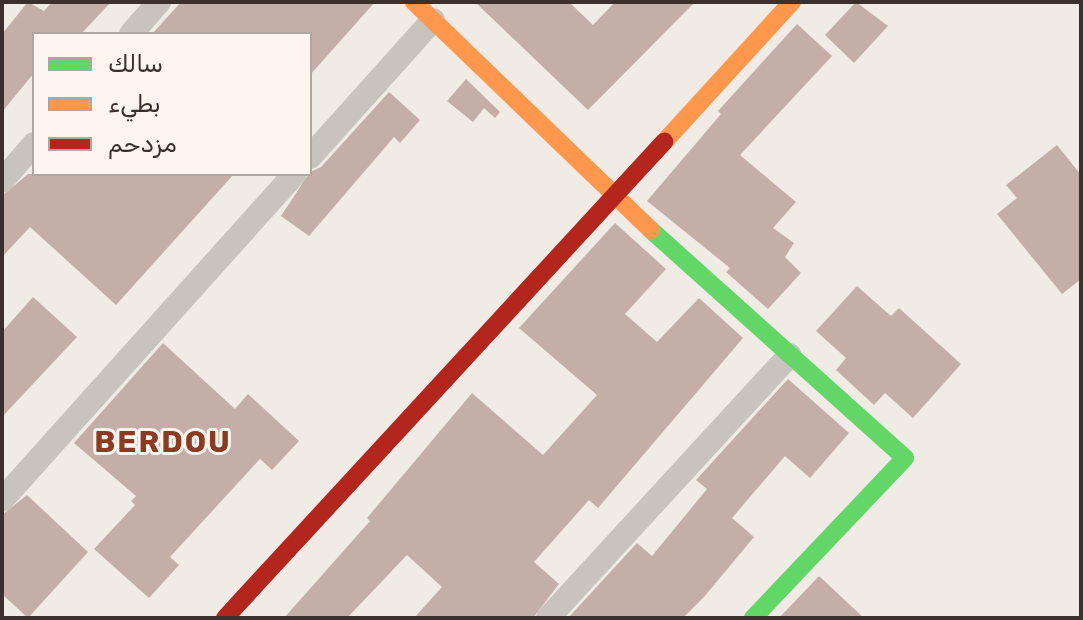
<!DOCTYPE html>
<html>
<head>
<meta charset="utf-8">
<style>
  body { margin:0 }
  #map { position:relative; width:1083px; height:620px; overflow:hidden; background:#f0ebe5; font-family:Rubik,"Noto Naskh Arabic",sans-serif }
  div>[style] { position:absolute }
  .building>* { inset:0; background:#c3afa7 }
  .street>* { height:24px; margin:-12px; padding:0 12px; transform-origin:12px; border-radius:12px; background:#c9c3be }
  .fast>* { height:18px; margin:-9px; padding:0 9px; transform-origin:9px; border-radius:9px; background:#63d668 }
  .slow>* { height:18px; margin:-9px; padding:0 9px; transform-origin:9px; border-radius:9px; background:#ff974d }
  .jam>* { height:18px; margin:-9px; padding:0 9px; transform-origin:9px; border-radius:9px; background:#b3261e }
  span { translate:-50% -50%; white-space:nowrap; text-align:center; line-height:1.15; -webkit-text-stroke:6px #fbf5ee; paint-order:stroke }
  .district-label { font-size:30px; color:#8c3b22; font-weight:700; letter-spacing:2px }
  .frame { position:absolute; inset:0; border:4px solid #3b302b; pointer-events:none }
  .legend { position:absolute; left:32px; top:32px; width:280px; height:144px; box-sizing:border-box; background:#fbf5ee; border:2px solid #aea6a0; margin:0; padding:10px 14px; list-style:none; font-size:24px; color:#3b302b }
  .legend li { display:flex; align-items:center; gap:16px; height:40px }
  .legend b { width:40px; border:2px solid #aea6a0 }
</style>
</head>
<body>
<div id="map">
  <div class="building">
    <i style="clip-path:polygon(28px 2px,44px 11px,52px 2px,111px 2px,81px 34px,34px 34px,34px 73px,2px 112px,2px 34px)"></i>
    <i style="clip-path:polygon(181px 2px,375px 2px,310px 75px,310px 34px,152px 34px)"></i>
    <i style="clip-path:polygon(475px 2px,569px 2px,593px 25px,615px 2px,695px 2px,588px 110px)"></i>
    <i style="clip-path:polygon(856px 2px,888px 26px,854px 63px,825px 35px)"></i>
    <i style="clip-path:polygon(797px 24px,832px 56px,740px 155px,796px 202px,773px 228px,794px 243px,785px 257px,801px 273px,768px 309px,726px 272px,730px 268px,647px 201px,721px 114px,718px 111px)"></i>
    <i style="clip-path:polygon(466px 79px,500px 112px,495px 118px,484px 108px,473px 122px,447px 101px)"></i>
    <i style="clip-path:polygon(389px 92px,420px 120px,400px 143px,394px 137px,309px 236px,281px 216px,310px 172px,321px 167px)"></i>
    <i style="clip-path:polygon(1057px 145px,1081px 175px,1081px 279px,1062px 294px,997px 214px,1017px 198px,1006px 185px)"></i>
    <i style="clip-path:polygon(28px 174px,234px 174px,116px 305px,30px 227px,2px 257px,2px 196px)"></i>
    <i style="clip-path:polygon(615px 223px,666px 269px,625px 314px,657px 342px,699px 298px,743px 338px,598px 508px,589px 500px,534px 562px,559px 584px,533px 618px,414px 618px,442px 587px,407px 555px,347px 618px,284px 618px,370px 521px,367px 518px,472px 393px,543px 455px,597px 395px,519px 328px)"></i>
    <i style="clip-path:polygon(857px 286px,891px 316px,899px 308px,961px 364px,913px 418px,885px 393px,874px 405px,836px 370px,846px 358px,816px 331px)"></i>
    <i style="clip-path:polygon(33px 297px,77px 337px,2px 417px,2px 332px)"></i>
    <i style="clip-path:polygon(163px 343px,235px 409px,248px 394px,299px 441px,272px 470px,260px 459px,170px 557px,179px 565px,149px 598px,94px 549px,135px 505px,131px 501px,136px 496px,74px 443px)"></i>
    <i style="clip-path:polygon(788px 379px,849px 433px,810px 478px,785px 456px,732px 518px,754px 537px,704px 597px,683px 618px,568px 618px,637px 543px,652px 556px,707px 489px,696px 480px)"></i>
    <i style="clip-path:polygon(27px 495px,88px 552px,28px 618px,2px 594px,2px 515px)"></i>
    <i style="clip-path:polygon(819px 576px,864px 618px,779px 618px)"></i>
  </div>
  <div class="street">
    <i style="left:131px;top:34px;width:43px;rotate:-48.8deg"></i>
    <i style="left:310px;top:157px;width:184px;rotate:-48.1deg"></i>
    <i style="left:2px;top:181px;width:49px;rotate:-49.1deg"></i>
    <i style="left:2px;top:500px;width:438px;rotate:-48.1deg"></i>
    <i style="left:548px;top:618px;width:357px;rotate:-47.4deg"></i>
  </div>
  <div class="fast">
    <i style="left:651px;top:230px;width:341px;rotate:41.9deg"></i>
    <i style="left:905px;top:458px;width:221px;rotate:133.5deg"></i>
  </div>
  <div class="slow">
    <i style="left:414px;top:2px;width:329px;rotate:43.9deg"></i>
    <i style="left:664px;top:142px;width:190px;rotate:-47.6deg"></i>
  </div>
  <div class="jam">
    <i style="left:225px;top:618px;width:648px;rotate:-47.32deg"></i>
  </div>
  <div class="district-label">
    <span style="left:163px;top:442px">BERDOU</span>
  </div>
  <div class="frame"></div>
  <ul class="legend">
  <li><b style="height:10px;background:#63d668"></b>سالك</li>
  <li><b style="height:10px;background:#ff974d"></b>بطيء</li>
  <li><b style="height:10px;background:#b3261e"></b>مزدحم</li>
  </ul>
</div>
</body>
</html>
